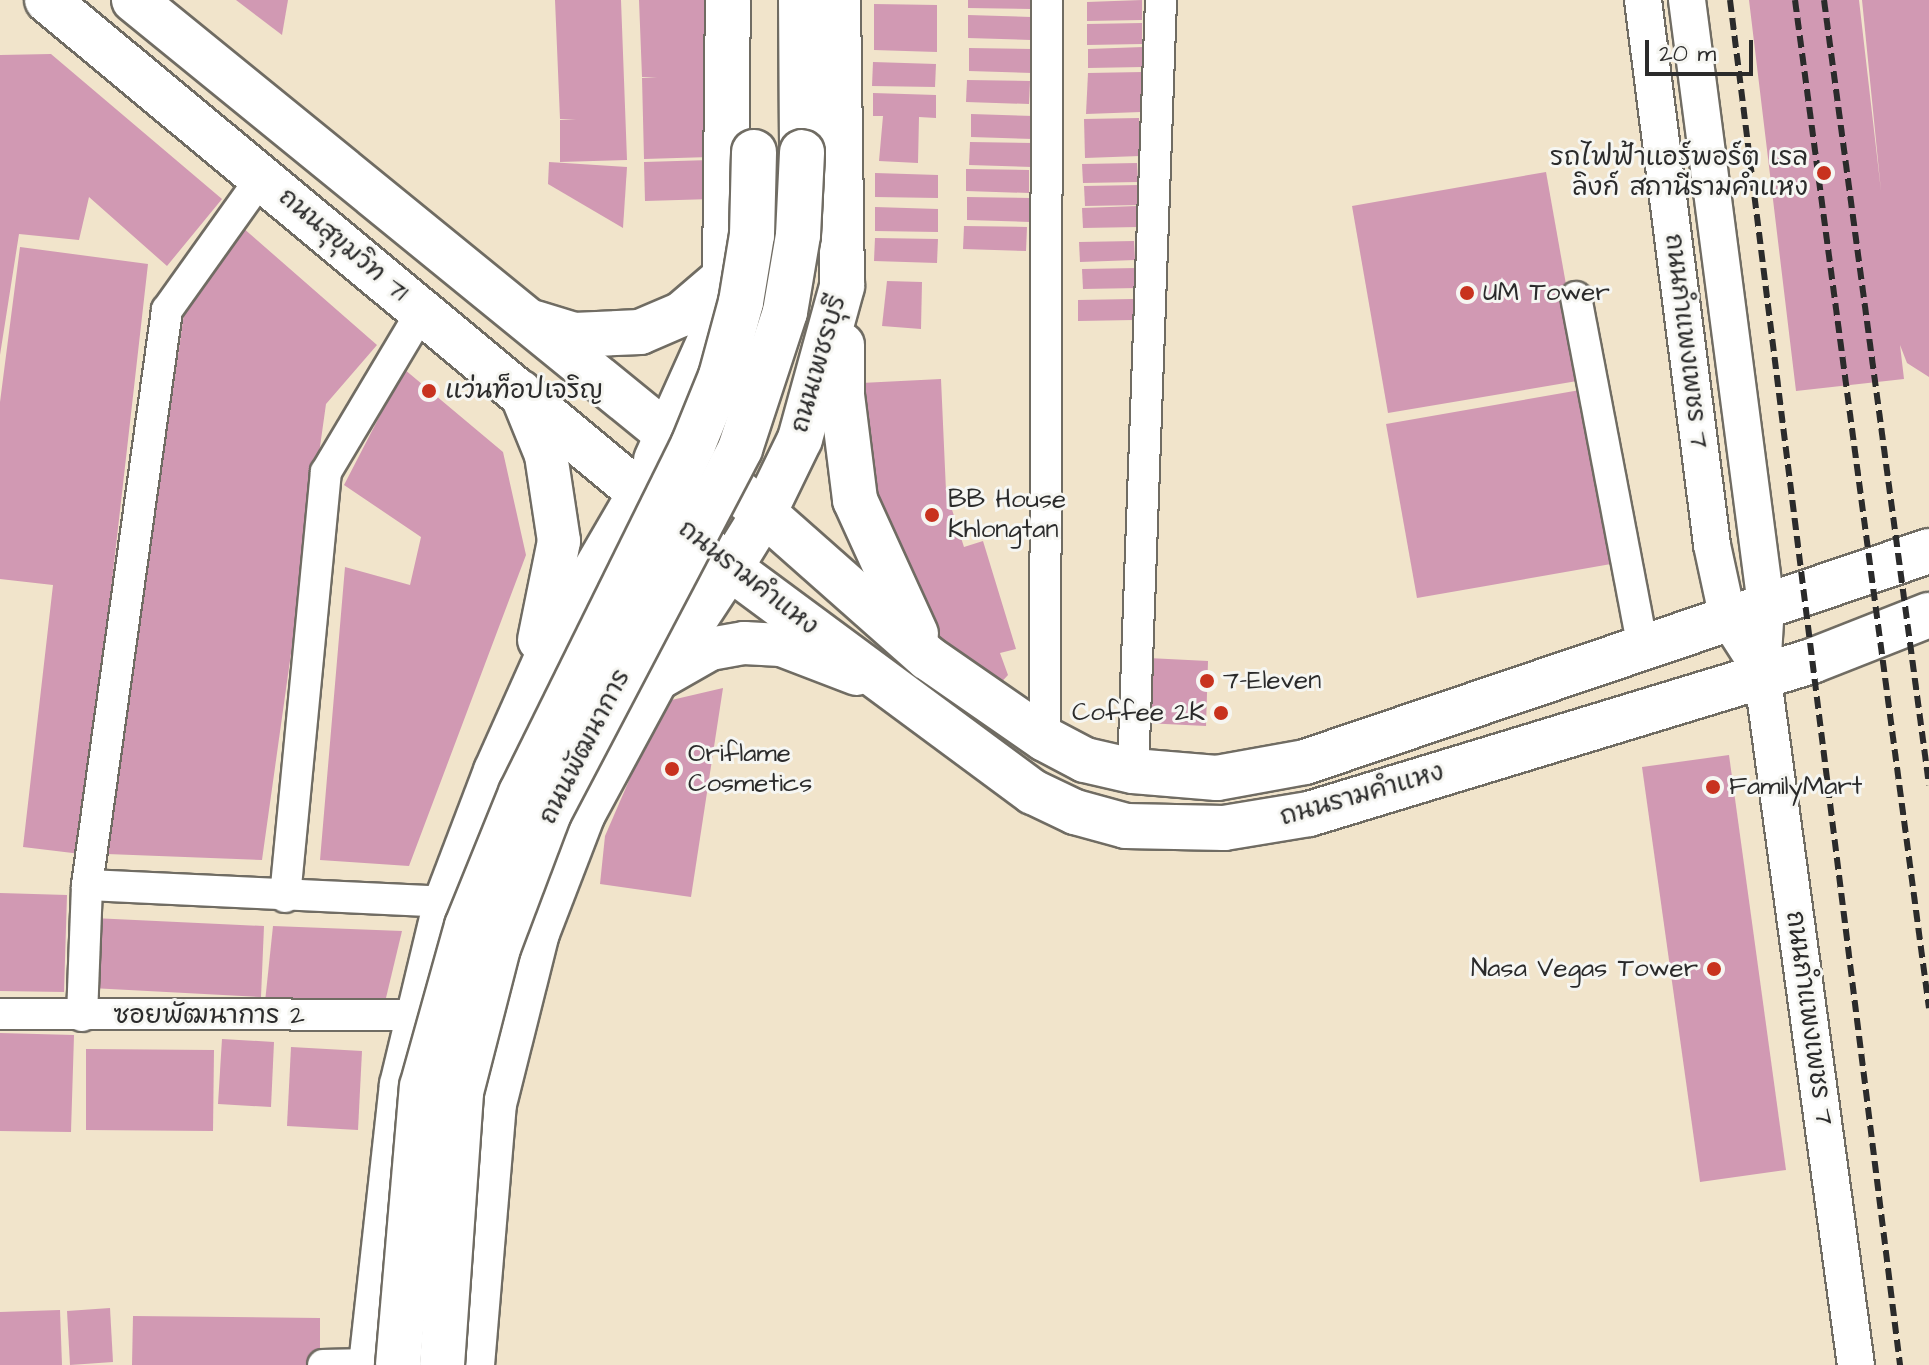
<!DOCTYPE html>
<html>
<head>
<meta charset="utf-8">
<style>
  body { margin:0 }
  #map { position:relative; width:1929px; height:1365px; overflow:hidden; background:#f1e4cb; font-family:"Architects Daughter","Playpen Sans Thai",sans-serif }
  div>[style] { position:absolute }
  .building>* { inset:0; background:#d199b3 }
  .roads { filter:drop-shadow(2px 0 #706c63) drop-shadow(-2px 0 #706c63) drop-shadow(0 2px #706c63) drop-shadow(0 -2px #706c63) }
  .minor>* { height:30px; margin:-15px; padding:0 15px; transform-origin:15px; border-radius:15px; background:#fff }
  .tertiary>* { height:36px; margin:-18px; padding:0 18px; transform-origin:18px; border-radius:18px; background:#fff }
  .secondary>* { height:42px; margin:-21px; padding:0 21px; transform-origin:21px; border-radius:21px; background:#fff }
  .primary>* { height:44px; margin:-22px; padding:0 22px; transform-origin:22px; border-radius:22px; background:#fff }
  .rail>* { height:6px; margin-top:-3px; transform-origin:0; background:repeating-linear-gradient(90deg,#2b2b2b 0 12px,transparent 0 18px) }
  .bridges { filter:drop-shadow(2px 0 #706c63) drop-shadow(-2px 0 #706c63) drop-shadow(0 2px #706c63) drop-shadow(0 -2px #706c63) }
  .primary-bridge>* { height:44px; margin:-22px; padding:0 22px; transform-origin:22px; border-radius:22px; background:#fff }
  .dots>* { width:22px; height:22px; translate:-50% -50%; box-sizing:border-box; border:4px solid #f6f6f2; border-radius:50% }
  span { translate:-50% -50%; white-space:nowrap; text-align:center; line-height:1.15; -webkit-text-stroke:6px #f6f6f2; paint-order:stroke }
  .poi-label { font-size:26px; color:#2b2b2b }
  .right { translate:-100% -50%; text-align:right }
  .left { translate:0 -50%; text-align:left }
  .street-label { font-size:26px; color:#2b2b2b }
  .scale { position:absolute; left:1645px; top:40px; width:108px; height:36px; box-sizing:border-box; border:4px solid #2b2b2b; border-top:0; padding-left:10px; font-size:24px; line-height:28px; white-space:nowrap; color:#2b2b2b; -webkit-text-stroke:6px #f6f6f2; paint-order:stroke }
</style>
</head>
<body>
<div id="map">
  <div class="building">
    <i style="clip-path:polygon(236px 0,288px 0,282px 35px)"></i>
    <i style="clip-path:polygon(555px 0,621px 0,627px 160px,560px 162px,560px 120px,576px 119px,560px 119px)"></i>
    <i style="clip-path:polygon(639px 0,705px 0,710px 157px,644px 159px,642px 78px,657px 78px,642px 77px)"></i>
    <i style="clip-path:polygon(968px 0,1031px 0,1031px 9px,968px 8px)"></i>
    <i style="clip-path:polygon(1142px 0,1142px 20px,1087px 21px,1087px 2px)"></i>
    <i style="clip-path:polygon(1749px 0,1859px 0,1881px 191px,1862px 0,1929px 0,1929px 377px,1907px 363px,1900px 345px,1904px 379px,1796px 391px)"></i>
    <i style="clip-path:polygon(874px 4px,937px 5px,937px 52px,874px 50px)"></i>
    <i style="clip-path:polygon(968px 15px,1031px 17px,1031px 40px,968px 38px)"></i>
    <i style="clip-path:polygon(1142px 23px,1142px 44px,1087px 45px,1087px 24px)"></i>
    <i style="clip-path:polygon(1143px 47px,1143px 67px,1088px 68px,1088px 49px)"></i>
    <i style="clip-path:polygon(969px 48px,1032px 49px,1032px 73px,969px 71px)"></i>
    <i style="clip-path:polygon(51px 54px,222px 199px,167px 266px,89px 197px,79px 240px,19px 234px,0 355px,0 55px)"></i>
    <i style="clip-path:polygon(873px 62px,936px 64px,935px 87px,872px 86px)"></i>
    <i style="clip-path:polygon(1143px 72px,1141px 112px,1086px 114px,1088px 73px)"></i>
    <i style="clip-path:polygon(967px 80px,1030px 81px,1029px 104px,966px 102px)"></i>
    <i style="clip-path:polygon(873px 93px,936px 95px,936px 118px,919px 117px,918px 163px,879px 161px,883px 116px,873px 116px)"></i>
    <i style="clip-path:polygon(971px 114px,1034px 116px,1033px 139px,971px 137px)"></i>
    <i style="clip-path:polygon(1139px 118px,1140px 156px,1085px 158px,1084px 119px)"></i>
    <i style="clip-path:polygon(970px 142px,1033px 143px,1032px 167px,969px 165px)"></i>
    <i style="clip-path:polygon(710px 160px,712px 199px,645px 201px,644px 162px)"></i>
    <i style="clip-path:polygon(549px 162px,627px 167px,623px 228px,548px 184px)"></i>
    <i style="clip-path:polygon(1137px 163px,1138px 182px,1083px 183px,1082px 164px)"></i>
    <i style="clip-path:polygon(966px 169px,1029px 170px,1029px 193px,966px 191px)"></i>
    <i style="clip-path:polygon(1546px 172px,1583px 380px,1388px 413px,1352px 206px)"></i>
    <i style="clip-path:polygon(875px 173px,938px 175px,938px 198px,875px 197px)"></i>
    <i style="clip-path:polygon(1139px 185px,1140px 205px,1085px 206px,1084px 186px)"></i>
    <i style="clip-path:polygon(967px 197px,1030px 198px,1030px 222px,967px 220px)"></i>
    <i style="clip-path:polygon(1137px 206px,1138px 227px,1083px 228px,1082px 208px)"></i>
    <i style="clip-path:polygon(875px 207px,938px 209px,938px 232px,875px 231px)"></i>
    <i style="clip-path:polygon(964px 226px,1027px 227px,1026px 251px,963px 249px)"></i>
    <i style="clip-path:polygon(242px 227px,377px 345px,326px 404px,262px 860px,107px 854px,186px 299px)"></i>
    <i style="clip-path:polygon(875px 238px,938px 239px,937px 263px,874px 261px)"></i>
    <i style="clip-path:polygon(1134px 241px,1135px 260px,1080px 262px,1079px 242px)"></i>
    <i style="clip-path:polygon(20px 247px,148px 264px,81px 854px,23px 847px,53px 585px,0 579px,0 402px)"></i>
    <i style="clip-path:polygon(1137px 268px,1138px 288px,1083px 289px,1082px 269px)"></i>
    <i style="clip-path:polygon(887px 281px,922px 282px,921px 329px,882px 326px)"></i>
    <i style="clip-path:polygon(1133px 299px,1133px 320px,1078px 321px,1078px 300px)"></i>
    <i style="clip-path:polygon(404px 369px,503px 452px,526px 555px,409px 866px,320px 860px,345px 567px,410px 585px,421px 537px,344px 485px)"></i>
    <i style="clip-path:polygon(941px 379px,946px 491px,964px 547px,983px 541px,1016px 649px,1000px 653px,1008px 675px,996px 688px,931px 628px,867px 501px,861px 383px)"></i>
    <i style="clip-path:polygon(1580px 390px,1611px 564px,1417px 598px,1386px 424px)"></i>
    <i style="clip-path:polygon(1148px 658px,1208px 661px,1206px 726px,1145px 723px)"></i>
    <i style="clip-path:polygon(723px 688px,691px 897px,600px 884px,605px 836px,663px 702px)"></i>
    <i style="clip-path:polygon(1729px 755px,1786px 1170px,1700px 1182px,1642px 767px)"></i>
    <i style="clip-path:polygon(0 893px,67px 895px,64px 992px,0 991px)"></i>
    <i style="clip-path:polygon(93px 918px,264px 926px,261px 997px,91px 988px)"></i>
    <i style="clip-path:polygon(273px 926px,402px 931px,380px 1023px,263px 1021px)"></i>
    <i style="clip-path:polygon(0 1033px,74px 1035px,71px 1132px,0 1131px)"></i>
    <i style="clip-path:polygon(222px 1039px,274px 1042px,271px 1107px,218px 1104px)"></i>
    <i style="clip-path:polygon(291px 1047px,362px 1051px,358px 1130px,287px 1126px)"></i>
    <i style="clip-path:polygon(86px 1049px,214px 1050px,213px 1131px,86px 1130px)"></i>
    <i style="clip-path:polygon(110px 1308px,113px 1362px,70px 1365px,67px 1311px)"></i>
    <i style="clip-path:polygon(60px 1310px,62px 1365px,0 1365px,0 1312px)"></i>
    <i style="clip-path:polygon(133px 1316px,320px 1318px,320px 1365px,132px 1365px)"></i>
  </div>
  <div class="roads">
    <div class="minor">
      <i style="left:1576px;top:297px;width:357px;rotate:79.2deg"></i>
      <i style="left:1045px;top:739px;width:739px;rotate:-89.84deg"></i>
      <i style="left:1133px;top:771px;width:772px;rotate:-87.92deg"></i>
      <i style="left:87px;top:885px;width:358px;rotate:2.7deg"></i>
      <i style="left:285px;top:897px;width:427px;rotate:-84.5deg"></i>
      <i style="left:326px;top:472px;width:187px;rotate:-59.2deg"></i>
      <i style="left:0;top:1014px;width:418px;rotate:0.1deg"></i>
      <i style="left:82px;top:1016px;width:131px;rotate:-87.8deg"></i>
      <i style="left:87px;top:885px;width:581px;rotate:-82.08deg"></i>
      <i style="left:167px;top:310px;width:162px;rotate:-54.5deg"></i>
      <i style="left:323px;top:1365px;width:47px;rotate:-1.2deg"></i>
    </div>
    <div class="tertiary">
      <i style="left:1643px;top:0;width:549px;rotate:82.78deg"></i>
      <i style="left:1712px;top:545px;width:76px;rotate:77.8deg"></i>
      <i style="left:1728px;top:619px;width:63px;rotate:57.3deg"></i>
      <i style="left:1687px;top:0;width:610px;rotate:82.56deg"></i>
      <i style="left:1766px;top:605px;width:67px;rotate:93.4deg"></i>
      <i style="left:1762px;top:672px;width:699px;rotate:82.28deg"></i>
    </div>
    <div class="secondary">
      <i style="left:520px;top:391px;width:69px;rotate:67.9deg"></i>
      <i style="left:546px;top:455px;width:87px;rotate:81.4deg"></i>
      <i style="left:559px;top:541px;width:101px;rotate:101.4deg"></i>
      <i style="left:661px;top:677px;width:56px;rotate:-29.7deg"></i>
      <i style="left:710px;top:649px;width:35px;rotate:-10deg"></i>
      <i style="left:744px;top:643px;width:37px;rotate:3deg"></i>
      <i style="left:781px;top:645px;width:81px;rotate:20.9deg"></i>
      <i style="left:370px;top:1365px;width:282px;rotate:-83.7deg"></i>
      <i style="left:401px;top:1085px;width:188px;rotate:-76.5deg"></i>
      <i style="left:445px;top:902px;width:140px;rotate:-69.1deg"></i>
      <i style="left:495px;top:771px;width:145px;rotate:-65.9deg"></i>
      <i style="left:554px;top:639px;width:171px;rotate:-59.8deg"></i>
      <i style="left:473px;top:1365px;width:262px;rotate:-85.2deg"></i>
      <i style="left:495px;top:1104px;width:176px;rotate:-75.9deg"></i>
      <i style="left:538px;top:933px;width:128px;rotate:-68.9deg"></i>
      <i style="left:584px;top:814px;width:153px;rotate:-61.6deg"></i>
      <i style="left:657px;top:679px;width:133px;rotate:-56.7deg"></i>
    </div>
    <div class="primary">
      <i style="left:47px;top:0;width:888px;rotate:39.75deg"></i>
      <i style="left:730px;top:568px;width:377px;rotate:36.5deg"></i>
      <i style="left:1033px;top:792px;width:47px;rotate:25.5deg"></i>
      <i style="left:1075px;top:812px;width:53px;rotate:15.4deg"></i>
      <i style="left:1126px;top:826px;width:98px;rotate:1.2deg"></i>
      <i style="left:1224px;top:828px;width:86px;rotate:-9.4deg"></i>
      <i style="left:1309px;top:814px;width:526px;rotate:-16.92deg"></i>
      <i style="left:1812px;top:661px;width:126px;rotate:-21.5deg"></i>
      <i style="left:134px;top:0;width:812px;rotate:39.16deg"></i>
      <i style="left:764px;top:513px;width:219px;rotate:41.5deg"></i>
      <i style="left:928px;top:658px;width:142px;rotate:34.7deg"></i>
      <i style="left:1045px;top:739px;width:45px;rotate:27.7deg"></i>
      <i style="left:1085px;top:760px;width:49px;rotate:12.9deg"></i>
      <i style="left:1133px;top:771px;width:84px;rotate:4.8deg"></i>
      <i style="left:1217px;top:778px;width:89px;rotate:-10.3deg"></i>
      <i style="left:1305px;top:762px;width:659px;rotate:-18.68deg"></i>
      <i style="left:801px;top:0;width:152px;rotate:89.6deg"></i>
      <i style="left:535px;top:323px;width:41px;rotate:17.1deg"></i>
      <i style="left:574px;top:335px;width:66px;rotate:-2.6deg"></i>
      <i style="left:640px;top:332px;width:46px;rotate:-23.2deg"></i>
      <i style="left:682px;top:314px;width:57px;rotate:-40.7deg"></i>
      <i style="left:842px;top:345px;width:50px;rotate:90deg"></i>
      <i style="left:842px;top:395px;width:106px;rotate:82.9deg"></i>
      <i style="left:855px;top:500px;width:147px;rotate:65.5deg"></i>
      <i style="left:656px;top:460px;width:132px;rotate:-65.8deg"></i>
      <i style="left:710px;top:340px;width:65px;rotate:-76.6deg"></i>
      <i style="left:725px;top:277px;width:277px;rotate:-89.4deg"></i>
      <i style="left:730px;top:568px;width:65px;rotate:-58.3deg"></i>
      <i style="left:764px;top:513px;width:82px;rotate:-64.1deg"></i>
      <i style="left:800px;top:439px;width:159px;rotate:-74.6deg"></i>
      <i style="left:842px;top:286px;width:286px;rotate:-90.8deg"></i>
    </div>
  </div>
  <div class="rail">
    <i style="left:1730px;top:0;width:1376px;rotate:82.9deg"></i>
    <i style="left:1795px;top:0;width:1017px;rotate:82.43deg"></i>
    <i style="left:1824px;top:0;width:792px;rotate:82.38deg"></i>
  </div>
  <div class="bridges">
    <div class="primary-bridge">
      <i style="left:398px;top:1365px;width:279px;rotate:-85.1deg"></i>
      <i style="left:422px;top:1087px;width:167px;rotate:-74.4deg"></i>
      <i style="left:467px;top:926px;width:144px;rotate:-67.9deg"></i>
      <i style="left:521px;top:793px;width:388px;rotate:-63.7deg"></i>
      <i style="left:693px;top:445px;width:74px;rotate:-67.9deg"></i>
      <i style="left:721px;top:376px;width:77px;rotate:-74.9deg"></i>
      <i style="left:741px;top:302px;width:68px;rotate:-80.7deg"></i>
      <i style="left:752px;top:235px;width:83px;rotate:-88.6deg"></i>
      <i style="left:442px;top:1365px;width:274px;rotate:-86deg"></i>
      <i style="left:461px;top:1092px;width:149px;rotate:-75.6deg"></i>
      <i style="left:498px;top:948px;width:144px;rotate:-69.3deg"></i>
      <i style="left:549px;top:813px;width:411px;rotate:-62.3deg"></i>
      <i style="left:740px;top:449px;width:144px;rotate:-71.8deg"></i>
      <i style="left:785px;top:312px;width:78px;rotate:-80.4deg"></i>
      <i style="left:798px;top:235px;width:83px;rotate:-87.2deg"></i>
    </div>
  </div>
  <div class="dots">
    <i style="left:1824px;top:173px;background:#c8321e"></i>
    <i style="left:1467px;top:293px;background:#c8321e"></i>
    <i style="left:429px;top:391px;background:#c8321e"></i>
    <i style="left:932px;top:515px;background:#c8321e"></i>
    <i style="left:1207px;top:681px;background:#c8321e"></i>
    <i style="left:1221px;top:713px;background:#c8321e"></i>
    <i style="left:672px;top:769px;background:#c8321e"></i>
    <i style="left:1713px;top:787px;background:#c8321e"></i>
    <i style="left:1714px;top:969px;background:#c8321e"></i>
  </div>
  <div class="poi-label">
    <span class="right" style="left:1808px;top:173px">รถไฟฟ้าแอร์พอร์ต เรล<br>ลิงก์ สถานีรามคำแหง</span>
    <span class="left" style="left:1483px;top:293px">UM Tower</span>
    <span class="left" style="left:445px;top:391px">แว่นท็อปเจริญ</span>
    <span class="left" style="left:948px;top:515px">BB House<br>Khlongtan</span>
    <span class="left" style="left:1223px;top:681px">7-Eleven</span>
    <span class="right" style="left:1205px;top:713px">Coffee 2K</span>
    <span class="left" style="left:688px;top:769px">Oriflame<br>Cosmetics</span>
    <span class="left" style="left:1729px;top:787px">FamilyMart</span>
    <span class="right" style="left:1698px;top:969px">Nasa Vegas Tower</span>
  </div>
  <div class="street-label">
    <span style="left:343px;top:245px;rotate:40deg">ถนนสุขุมวิท 71</span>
    <span style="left:1686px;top:341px;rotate:83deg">ถนนกำแพงเพชร 7</span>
    <span style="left:819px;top:364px;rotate:-74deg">ถนนเพชรบุรี</span>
    <span style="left:748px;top:578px;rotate:38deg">ถนนรามคำแหง</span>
    <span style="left:585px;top:747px;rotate:-63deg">ถนนพัฒนาการ</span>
    <span style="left:1362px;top:795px;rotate:-16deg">ถนนรามคำแหง</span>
    <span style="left:209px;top:1016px">ซอยพัฒนาการ 2</span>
    <span style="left:1809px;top:1018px;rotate:82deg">ถนนกำแพงเพชร 7</span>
  </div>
  <div class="scale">20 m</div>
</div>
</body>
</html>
